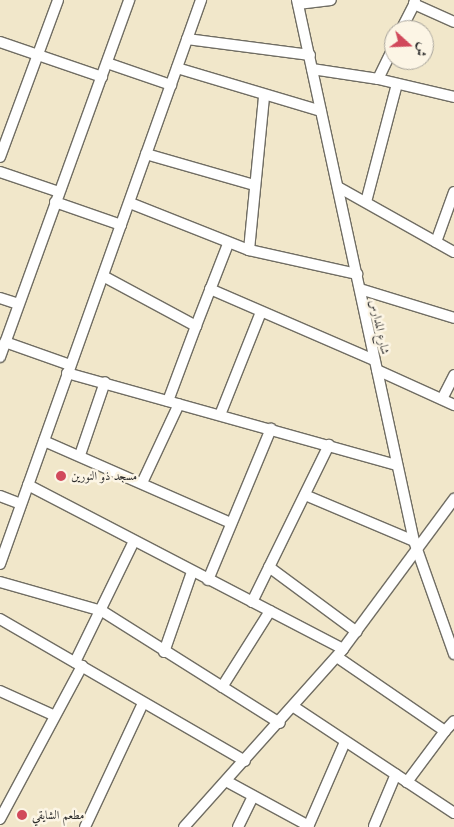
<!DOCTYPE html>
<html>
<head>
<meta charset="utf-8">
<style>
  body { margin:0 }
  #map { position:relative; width:454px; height:827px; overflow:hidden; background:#f1e7ca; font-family:"Libre Caslon Text",Amiri,serif }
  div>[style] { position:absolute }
  .roads { filter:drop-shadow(1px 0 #706d63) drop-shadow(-1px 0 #706d63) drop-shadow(0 1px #706d63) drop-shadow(0 -1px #706d63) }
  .minor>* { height:10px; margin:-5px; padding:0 5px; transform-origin:5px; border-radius:5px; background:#fff }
  .dots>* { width:14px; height:14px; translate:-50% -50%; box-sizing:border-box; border:2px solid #fcf5e5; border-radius:50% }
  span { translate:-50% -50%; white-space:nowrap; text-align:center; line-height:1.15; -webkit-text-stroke:5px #fcf5e5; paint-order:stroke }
  .street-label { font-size:12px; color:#2b2b2b }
  .poi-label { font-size:12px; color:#2b2b2b }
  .left { translate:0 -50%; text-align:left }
  .north { position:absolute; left:384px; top:20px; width:50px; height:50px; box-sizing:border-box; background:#fcf5e5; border:1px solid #a8a49b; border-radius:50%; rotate:110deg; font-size:14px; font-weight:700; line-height:20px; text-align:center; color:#2b2b2b }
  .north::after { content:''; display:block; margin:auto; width:18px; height:22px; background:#d1495b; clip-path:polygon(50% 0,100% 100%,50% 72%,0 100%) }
</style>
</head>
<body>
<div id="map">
  <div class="roads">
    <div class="minor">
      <i style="left:297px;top:0;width:554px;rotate:77.8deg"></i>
      <i style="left:414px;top:541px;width:120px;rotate:70.5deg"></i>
      <i style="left:415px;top:0;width:4px;rotate:104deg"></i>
      <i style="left:414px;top:4px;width:44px;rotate:24.2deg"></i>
      <i style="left:298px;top:4px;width:33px;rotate:-7deg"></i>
      <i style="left:401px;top:30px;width:29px;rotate:-63deg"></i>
      <i style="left:187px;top:39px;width:124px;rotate:7.4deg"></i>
      <i style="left:0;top:42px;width:108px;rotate:18.9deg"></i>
      <i style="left:107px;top:63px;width:68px;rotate:19deg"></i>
      <i style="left:177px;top:68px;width:150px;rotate:16.6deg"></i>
      <i style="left:312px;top:69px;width:67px;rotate:8.6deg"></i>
      <i style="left:378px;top:79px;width:37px;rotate:-64deg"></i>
      <i style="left:378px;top:79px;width:78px;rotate:13.3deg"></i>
      <i style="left:146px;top:154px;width:112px;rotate:16deg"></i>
      <i style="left:0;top:157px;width:167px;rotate:-69.7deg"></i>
      <i style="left:0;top:172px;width:62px;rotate:18.7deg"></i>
      <i style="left:338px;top:187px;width:133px;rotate:29.3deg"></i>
      <i style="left:55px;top:202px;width:70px;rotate:19.2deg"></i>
      <i style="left:366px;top:202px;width:122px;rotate:-75.3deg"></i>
      <i style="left:130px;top:203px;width:128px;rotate:21.6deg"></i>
      <i style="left:249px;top:250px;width:111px;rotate:12.5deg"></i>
      <i style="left:436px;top:242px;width:53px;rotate:-70.2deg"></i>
      <i style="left:249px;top:250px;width:155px;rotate:-84.4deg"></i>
      <i style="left:103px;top:276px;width:106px;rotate:28.3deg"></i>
      <i style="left:196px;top:326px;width:88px;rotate:-68.7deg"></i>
      <i style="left:210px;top:289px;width:179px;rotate:23.4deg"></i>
      <i style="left:360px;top:289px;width:98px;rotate:17.1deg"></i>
      <i style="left:0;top:298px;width:19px;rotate:18deg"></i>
      <i style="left:5px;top:342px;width:69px;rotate:19.5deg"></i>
      <i style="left:0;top:357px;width:380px;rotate:-70.1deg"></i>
      <i style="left:377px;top:370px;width:85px;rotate:24.4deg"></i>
      <i style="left:67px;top:373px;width:342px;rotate:15.6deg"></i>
      <i style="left:442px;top:399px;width:27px;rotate:-63deg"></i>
      <i style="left:168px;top:401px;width:80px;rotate:-69.5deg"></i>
      <i style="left:220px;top:415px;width:111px;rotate:-68.3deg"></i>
      <i style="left:44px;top:441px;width:204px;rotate:23.7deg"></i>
      <i style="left:80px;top:455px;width:77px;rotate:-71.1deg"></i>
      <i style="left:142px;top:483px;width:87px;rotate:-64.9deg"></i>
      <i style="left:28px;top:485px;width:355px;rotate:27.5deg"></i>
      <i style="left:305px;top:495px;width:118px;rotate:22.9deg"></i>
      <i style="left:0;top:496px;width:22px;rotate:21deg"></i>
      <i style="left:0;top:564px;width:599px;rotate:-70.38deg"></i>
      <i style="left:269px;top:567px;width:109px;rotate:36.5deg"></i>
      <i style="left:208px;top:580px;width:164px;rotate:-67.4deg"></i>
      <i style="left:0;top:582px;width:106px;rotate:15.9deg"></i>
      <i style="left:102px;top:611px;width:210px;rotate:32.2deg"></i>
      <i style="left:252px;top:602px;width:175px;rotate:-63.9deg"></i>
      <i style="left:0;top:619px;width:283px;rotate:30.1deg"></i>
      <i style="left:164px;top:652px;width:85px;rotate:-70.7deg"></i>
      <i style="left:337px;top:657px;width:131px;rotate:34.4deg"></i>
      <i style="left:445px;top:731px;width:64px;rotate:126.7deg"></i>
      <i style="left:75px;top:662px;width:135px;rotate:-64deg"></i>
      <i style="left:222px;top:687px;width:90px;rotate:-57.7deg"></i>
      <i style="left:0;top:691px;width:60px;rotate:24.4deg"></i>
      <i style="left:294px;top:707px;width:192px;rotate:33.5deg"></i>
      <i style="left:445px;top:731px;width:13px;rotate:-48deg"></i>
      <i style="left:226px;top:781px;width:94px;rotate:28.5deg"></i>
      <i style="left:0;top:819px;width:174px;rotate:-61.8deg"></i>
      <i style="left:374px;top:826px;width:56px;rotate:-67.1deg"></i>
      <i style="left:85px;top:827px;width:137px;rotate:-64.9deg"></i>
      <i style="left:184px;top:827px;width:239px;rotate:-48.2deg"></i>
      <i style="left:343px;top:649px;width:187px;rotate:-53.5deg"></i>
      <i style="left:238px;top:827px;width:34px;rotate:-64deg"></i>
      <i style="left:308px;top:827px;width:93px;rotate:-66.5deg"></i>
    </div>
  </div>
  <div class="dots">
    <i style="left:61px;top:476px;background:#d1495b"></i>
    <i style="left:22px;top:815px;background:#d1495b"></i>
  </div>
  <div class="street-label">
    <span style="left:380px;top:327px;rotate:78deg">شارع المدارس</span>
  </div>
  <div class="poi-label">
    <span class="left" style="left:71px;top:476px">مسجد ذو النورين</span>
    <span class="left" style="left:32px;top:815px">مطعم الشايقي</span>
  </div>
  <div class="north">ش</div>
</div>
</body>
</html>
